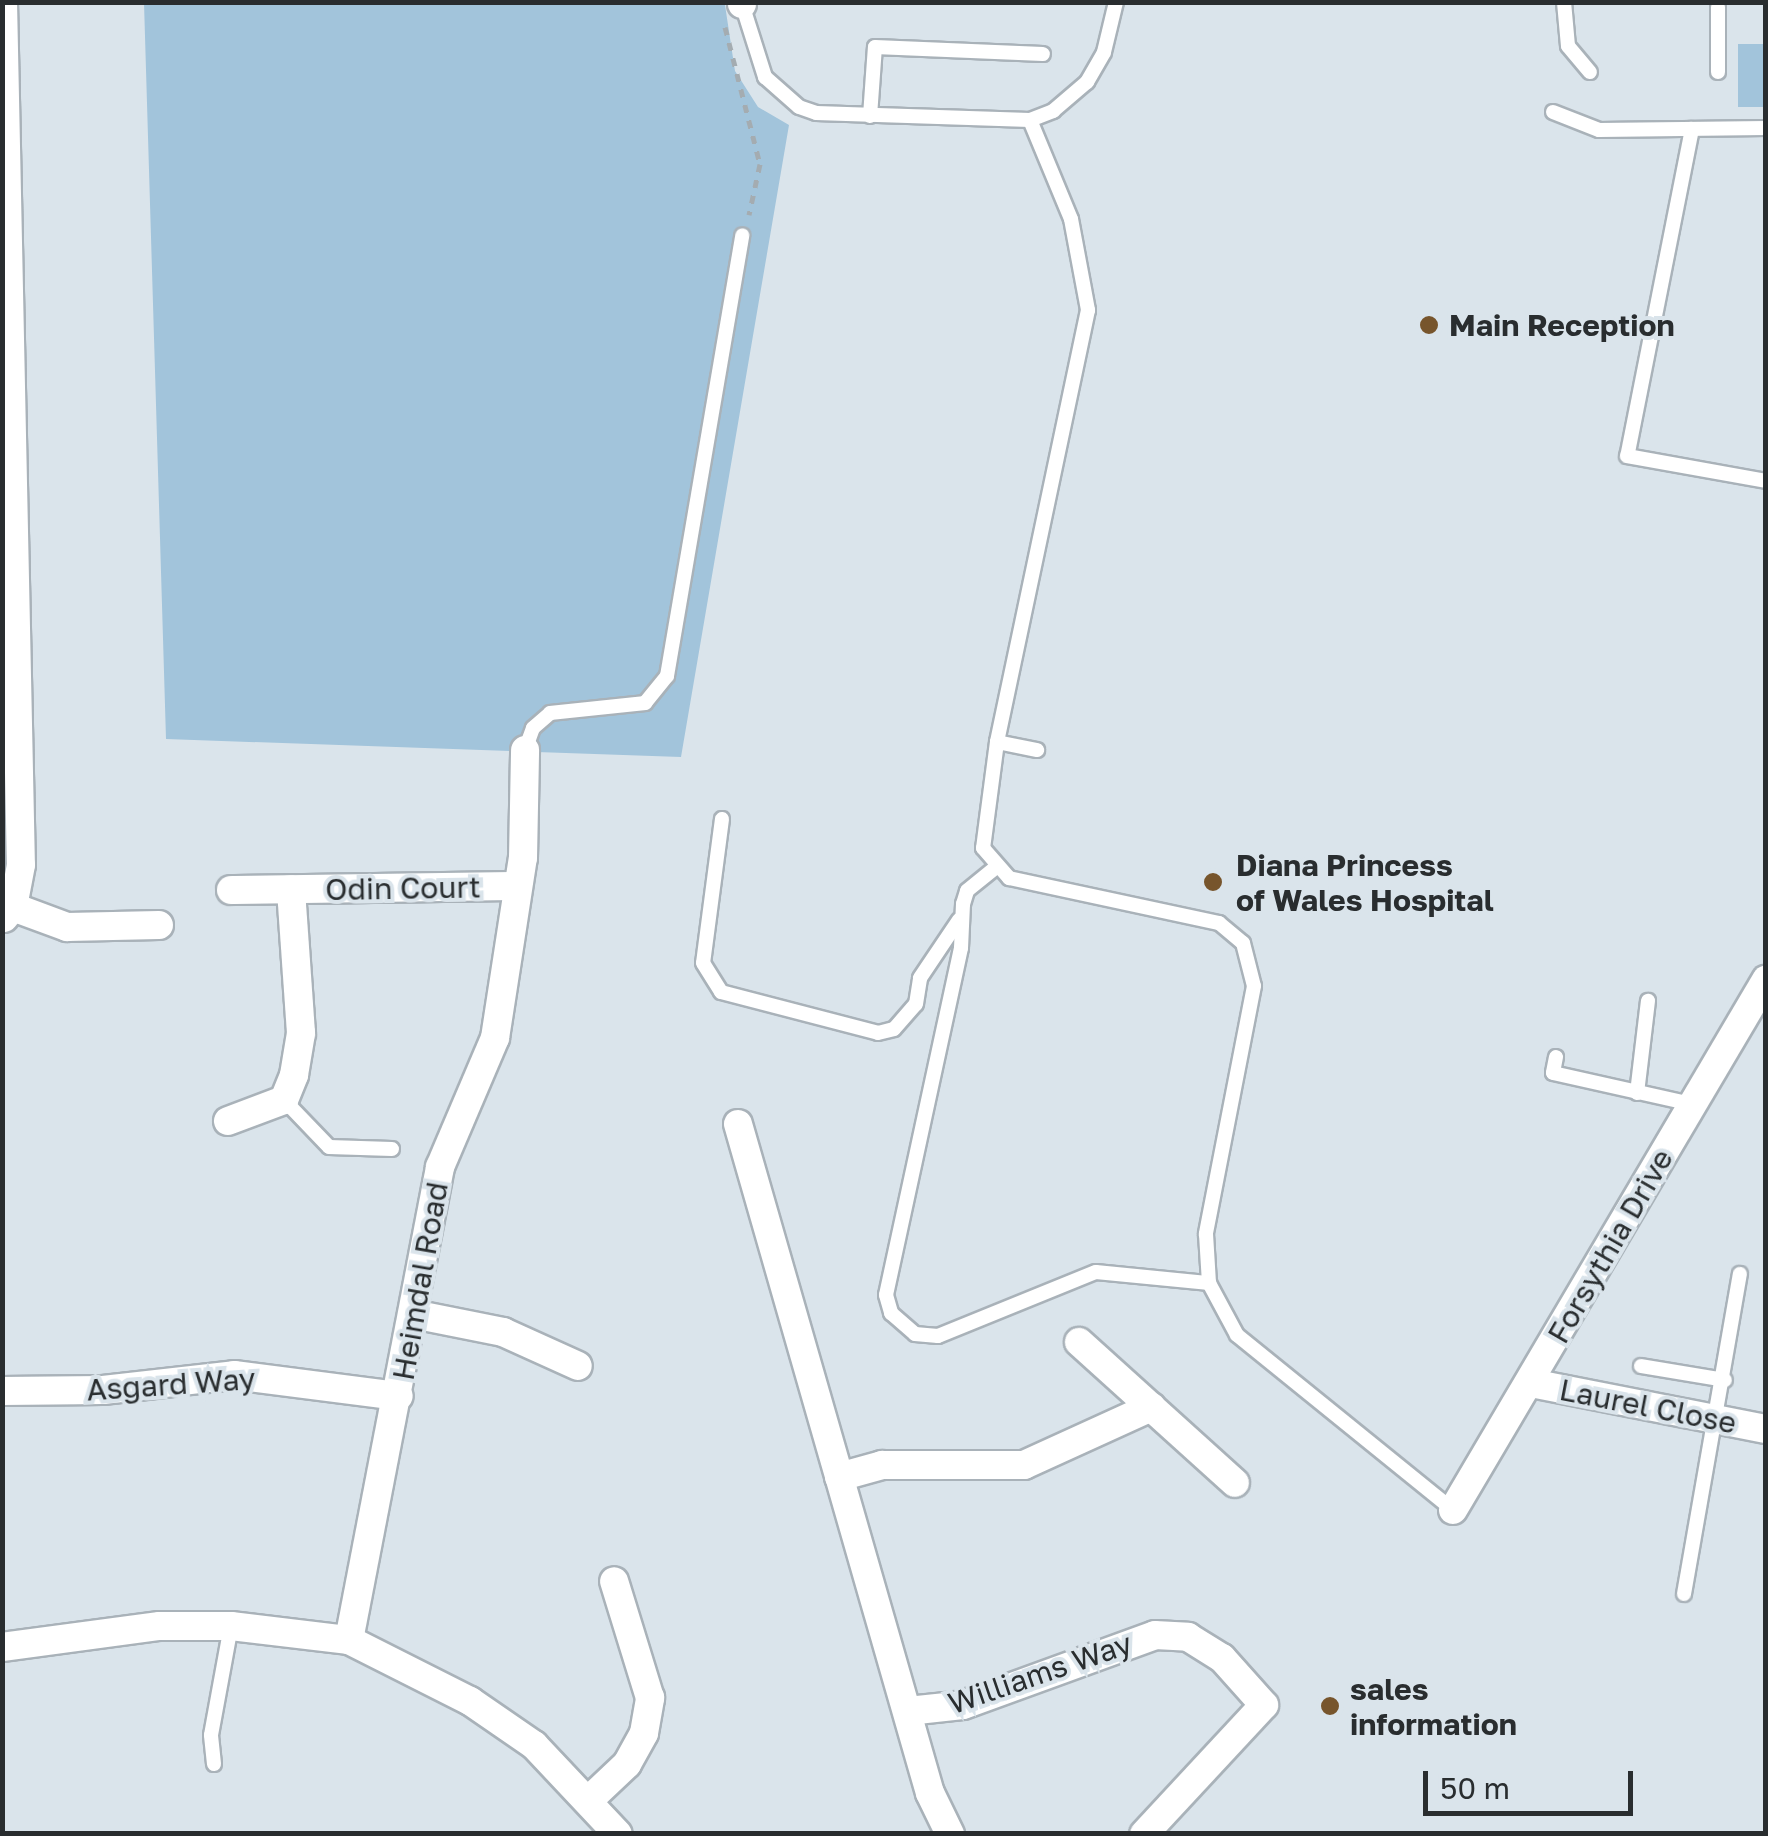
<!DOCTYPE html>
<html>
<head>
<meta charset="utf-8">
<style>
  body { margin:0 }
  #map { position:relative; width:1768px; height:1836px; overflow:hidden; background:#dae4eb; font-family:"Golos Text",sans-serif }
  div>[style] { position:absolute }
  .green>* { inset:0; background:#a2c4db }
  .path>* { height:5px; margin-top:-2.5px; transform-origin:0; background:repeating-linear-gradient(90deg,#a4acb1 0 8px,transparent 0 16px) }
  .roads { filter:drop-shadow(2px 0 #a9b2b9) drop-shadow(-2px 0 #a9b2b9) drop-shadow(0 2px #a9b2b9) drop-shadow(0 -2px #a9b2b9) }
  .lane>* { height:14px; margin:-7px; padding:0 7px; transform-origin:7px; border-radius:7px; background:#fff }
  .street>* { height:28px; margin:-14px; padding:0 14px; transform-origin:14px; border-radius:14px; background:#fff }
  .dots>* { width:28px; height:28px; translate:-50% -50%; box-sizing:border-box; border:5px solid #dae4eb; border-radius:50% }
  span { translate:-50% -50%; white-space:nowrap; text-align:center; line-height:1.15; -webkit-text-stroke:8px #dae4eb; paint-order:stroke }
  .poi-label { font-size:30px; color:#292d2f; font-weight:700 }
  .left { translate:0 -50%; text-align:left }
  .street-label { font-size:30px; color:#292d2f }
  .frame { position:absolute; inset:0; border:5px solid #292d2f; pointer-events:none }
  .scale { position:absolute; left:1423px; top:1771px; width:210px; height:45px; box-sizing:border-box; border:5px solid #292d2f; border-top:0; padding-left:12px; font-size:30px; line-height:35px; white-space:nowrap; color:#292d2f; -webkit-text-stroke:8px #dae4eb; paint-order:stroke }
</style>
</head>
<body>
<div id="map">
  <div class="green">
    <i style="clip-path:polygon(654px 2px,725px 5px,735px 71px,758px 107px,789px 125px,681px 757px,166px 739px,144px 3px)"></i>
    <i style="clip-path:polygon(1738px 44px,1765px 44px,1765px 107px,1738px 107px)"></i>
  </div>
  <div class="path">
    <i style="left:725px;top:27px;width:141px;rotate:75.7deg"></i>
    <i style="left:760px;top:164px;width:52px;rotate:102.2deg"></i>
  </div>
  <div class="roads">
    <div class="lane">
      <i style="left:1564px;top:2px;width:44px;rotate:84.8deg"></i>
      <i style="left:1568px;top:46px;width:34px;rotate:50deg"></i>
      <i style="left:742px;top:4px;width:77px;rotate:72.5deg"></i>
      <i style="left:765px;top:77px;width:45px;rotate:41.4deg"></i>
      <i style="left:799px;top:107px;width:18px;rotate:19deg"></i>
      <i style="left:816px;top:113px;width:214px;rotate:1.9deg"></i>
      <i style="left:1030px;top:120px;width:25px;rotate:-21deg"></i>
      <i style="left:1053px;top:111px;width:45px;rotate:-40.5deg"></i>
      <i style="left:1087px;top:82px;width:34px;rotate:-60deg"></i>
      <i style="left:1104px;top:52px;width:51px;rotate:-76.5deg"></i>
      <i style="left:1718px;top:72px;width:65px;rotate:-90deg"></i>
      <i style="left:1553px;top:112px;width:49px;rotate:21.4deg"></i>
      <i style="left:1599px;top:130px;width:167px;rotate:-0.7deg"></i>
      <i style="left:870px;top:116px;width:69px;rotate:-85.9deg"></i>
      <i style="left:875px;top:47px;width:168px;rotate:2.4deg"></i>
      <i style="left:1030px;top:120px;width:107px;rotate:67.5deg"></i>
      <i style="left:1071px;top:219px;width:93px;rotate:79.4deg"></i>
      <i style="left:1088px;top:310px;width:441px;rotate:101.9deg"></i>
      <i style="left:997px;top:742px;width:107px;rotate:97.5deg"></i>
      <i style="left:983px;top:848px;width:40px;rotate:49deg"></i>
      <i style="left:1009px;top:878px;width:215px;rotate:12.1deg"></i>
      <i style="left:1219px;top:923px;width:31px;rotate:40deg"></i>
      <i style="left:1243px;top:943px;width:44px;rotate:75.7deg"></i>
      <i style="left:1254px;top:986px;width:253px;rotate:101deg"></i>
      <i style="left:1206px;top:1234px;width:49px;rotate:86.5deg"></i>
      <i style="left:1209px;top:1283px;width:59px;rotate:61.7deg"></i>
      <i style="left:1237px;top:1335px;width:278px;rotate:39deg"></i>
      <i style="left:1692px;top:129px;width:333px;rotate:101.2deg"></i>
      <i style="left:1627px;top:456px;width:141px;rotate:10.2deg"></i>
      <i style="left:997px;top:742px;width:41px;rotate:11.3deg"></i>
      <i style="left:525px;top:750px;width:23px;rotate:-70deg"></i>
      <i style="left:533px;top:728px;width:23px;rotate:-41deg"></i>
      <i style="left:550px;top:713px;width:96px;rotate:-6deg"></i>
      <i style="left:645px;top:703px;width:35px;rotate:-51deg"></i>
      <i style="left:667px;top:676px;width:447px;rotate:-80.3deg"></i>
      <i style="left:722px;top:819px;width:145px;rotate:97.5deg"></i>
      <i style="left:703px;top:963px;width:34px;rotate:58deg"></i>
      <i style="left:721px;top:992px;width:162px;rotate:14.6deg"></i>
      <i style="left:878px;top:1033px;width:16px;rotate:-14deg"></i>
      <i style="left:894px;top:1029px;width:33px;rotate:-49deg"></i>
      <i style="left:916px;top:1004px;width:26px;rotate:-81deg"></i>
      <i style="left:920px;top:978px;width:70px;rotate:-56.1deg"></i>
      <i style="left:995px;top:868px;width:36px;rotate:141deg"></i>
      <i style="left:967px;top:891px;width:14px;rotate:107deg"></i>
      <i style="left:963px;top:904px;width:44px;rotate:92.6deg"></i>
      <i style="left:961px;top:948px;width:355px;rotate:102.2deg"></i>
      <i style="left:886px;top:1295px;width:19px;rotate:74deg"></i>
      <i style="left:891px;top:1313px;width:32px;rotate:41deg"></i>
      <i style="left:915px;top:1334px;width:23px;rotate:5deg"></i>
      <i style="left:938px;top:1336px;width:170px;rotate:-22.1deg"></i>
      <i style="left:1096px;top:1272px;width:114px;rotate:5.6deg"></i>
      <i style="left:1556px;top:1057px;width:16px;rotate:101deg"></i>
      <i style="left:1553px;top:1073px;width:142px;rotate:12.6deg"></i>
      <i style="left:1637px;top:1093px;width:93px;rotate:-83.2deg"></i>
      <i style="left:284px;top:1100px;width:65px;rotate:46.2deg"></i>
      <i style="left:329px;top:1147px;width:63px;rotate:1.8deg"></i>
      <i style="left:1641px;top:1366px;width:85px;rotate:9.5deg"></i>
      <i style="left:1684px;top:1594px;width:325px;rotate:-80.1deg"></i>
      <i style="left:214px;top:1764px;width:29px;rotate:-96deg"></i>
      <i style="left:211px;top:1735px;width:111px;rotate:-79.6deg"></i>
    </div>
    <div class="street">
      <i style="left:3px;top:2px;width:863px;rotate:88.81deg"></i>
      <i style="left:21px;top:865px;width:43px;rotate:100.8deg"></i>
      <i style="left:742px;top:2px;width:2px;rotate:90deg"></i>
      <i style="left:231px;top:890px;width:285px;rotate:-0.8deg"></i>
      <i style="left:4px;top:918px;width:14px;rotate:-51deg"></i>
      <i style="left:13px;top:907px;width:58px;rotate:20.3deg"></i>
      <i style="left:67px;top:927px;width:92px;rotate:-1.2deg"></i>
      <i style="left:228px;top:1121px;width:60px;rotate:-20.6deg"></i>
      <i style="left:284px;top:1100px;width:27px;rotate:-68deg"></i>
      <i style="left:294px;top:1075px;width:43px;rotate:-80.5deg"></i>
      <i style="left:301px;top:1033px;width:144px;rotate:-94deg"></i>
      <i style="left:738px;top:1124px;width:696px;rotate:73.99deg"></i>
      <i style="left:930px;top:1793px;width:46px;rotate:64deg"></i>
      <i style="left:413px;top:1314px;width:92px;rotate:11.3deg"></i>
      <i style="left:503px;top:1332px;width:82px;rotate:24.4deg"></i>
      <i style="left:1079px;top:1342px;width:210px;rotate:42.1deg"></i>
      <i style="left:1531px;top:1383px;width:239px;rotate:11.1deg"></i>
      <i style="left:2px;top:1391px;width:101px;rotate:-0.6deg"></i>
      <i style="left:103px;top:1390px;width:132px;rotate:-6.5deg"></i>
      <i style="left:234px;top:1375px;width:166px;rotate:7.3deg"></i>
      <i style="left:839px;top:1477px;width:45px;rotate:-15.6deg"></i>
      <i style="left:882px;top:1465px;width:142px"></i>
      <i style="left:1024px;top:1465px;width:140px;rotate:-24.5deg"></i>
      <i style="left:1453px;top:1510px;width:616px;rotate:-59.44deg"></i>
      <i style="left:349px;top:1640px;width:482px;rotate:-79.1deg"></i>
      <i style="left:440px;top:1167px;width:140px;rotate:-66.9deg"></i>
      <i style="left:495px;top:1038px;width:182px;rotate:-81.2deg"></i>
      <i style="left:523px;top:858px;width:108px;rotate:-88.9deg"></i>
      <i style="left:2px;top:1647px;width:159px;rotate:-7.6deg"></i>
      <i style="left:160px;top:1626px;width:71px"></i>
      <i style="left:231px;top:1626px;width:119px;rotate:6.8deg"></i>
      <i style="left:349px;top:1640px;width:136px;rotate:26.8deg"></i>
      <i style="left:470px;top:1701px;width:78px;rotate:34.5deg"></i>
      <i style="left:534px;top:1745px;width:122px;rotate:46.7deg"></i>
      <i style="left:908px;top:1711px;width:55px;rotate:-6.2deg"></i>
      <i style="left:963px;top:1705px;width:204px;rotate:-20deg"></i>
      <i style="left:1155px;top:1635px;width:33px;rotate:3deg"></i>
      <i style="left:1188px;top:1637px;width:40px;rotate:32deg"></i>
      <i style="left:1222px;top:1658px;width:63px;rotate:48.2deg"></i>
      <i style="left:1264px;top:1705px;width:176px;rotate:132.9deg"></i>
      <i style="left:590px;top:1799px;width:51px;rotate:-43.4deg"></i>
      <i style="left:627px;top:1764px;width:35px;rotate:-61deg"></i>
      <i style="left:644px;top:1733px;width:36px;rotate:-80deg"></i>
      <i style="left:650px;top:1698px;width:122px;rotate:-107.1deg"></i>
    </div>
  </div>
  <div class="dots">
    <i style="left:1429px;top:325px;background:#77552c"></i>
    <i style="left:1213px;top:882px;background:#77552c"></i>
    <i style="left:1330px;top:1706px;background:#77552c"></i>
  </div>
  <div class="poi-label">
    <span class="left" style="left:1449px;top:325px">Main Reception</span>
    <span class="left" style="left:1236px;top:882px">Diana Princess<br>of Wales Hospital</span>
    <span class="left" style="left:1350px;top:1706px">sales<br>information</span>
  </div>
  <div class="street-label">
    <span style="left:403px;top:888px;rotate:-1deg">Odin Court</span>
    <span style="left:1610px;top:1246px;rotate:-60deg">Forsythia Drive</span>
    <span style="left:420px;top:1281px;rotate:-80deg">Heimdal Road</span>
    <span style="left:171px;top:1384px;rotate:-4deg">Asgard Way</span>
    <span style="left:1648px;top:1406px;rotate:11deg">Laurel Close</span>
    <span style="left:1040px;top:1673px;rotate:-19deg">Williams Way</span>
  </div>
  <div class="frame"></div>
  <div class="scale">50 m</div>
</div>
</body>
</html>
